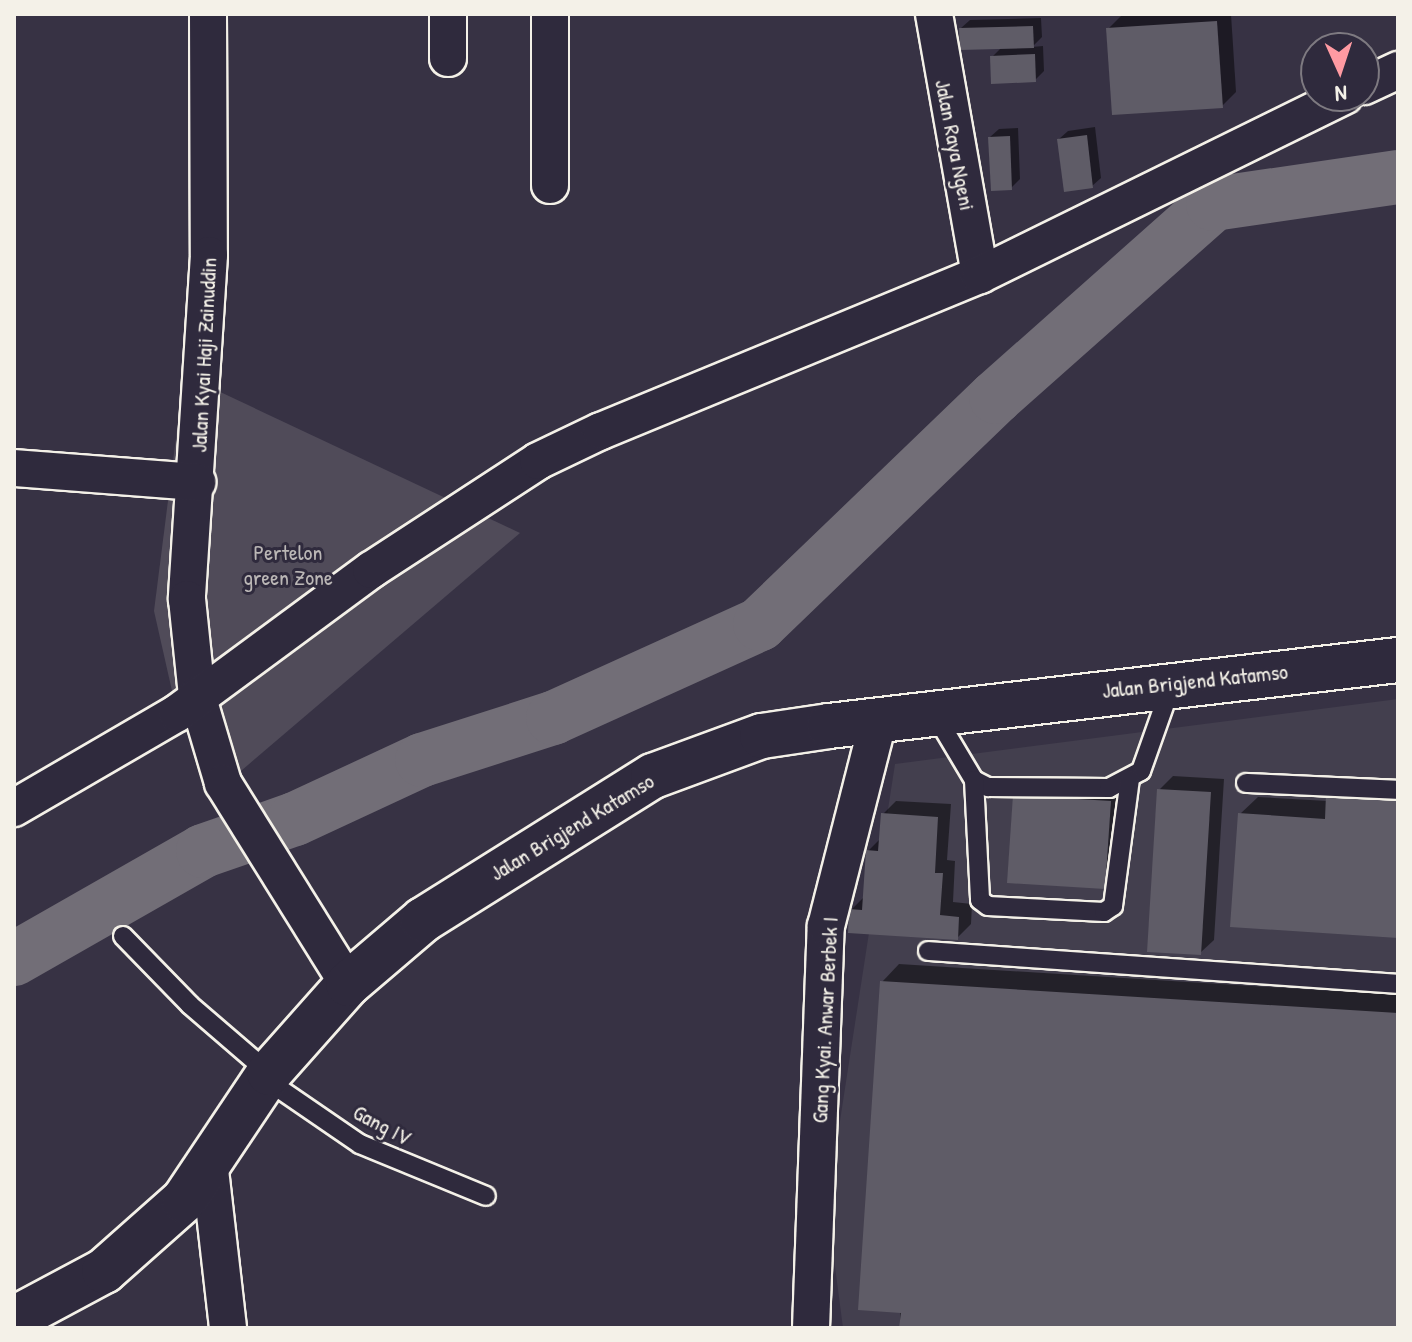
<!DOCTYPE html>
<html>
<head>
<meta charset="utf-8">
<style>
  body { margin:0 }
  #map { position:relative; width:1412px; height:1342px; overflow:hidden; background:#373244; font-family:"Patrick Hand",sans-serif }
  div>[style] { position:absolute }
  .built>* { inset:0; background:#433f4e }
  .green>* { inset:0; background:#504b59 }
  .shadow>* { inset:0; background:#0007 }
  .river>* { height:54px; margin:-27px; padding:0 27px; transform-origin:27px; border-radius:27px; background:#726e77 }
  .building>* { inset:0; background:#5f5c67 }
  .roads { filter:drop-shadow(2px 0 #f4f1e8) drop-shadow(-2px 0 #f4f1e8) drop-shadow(0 2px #f4f1e8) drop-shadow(0 -2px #f4f1e8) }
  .lane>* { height:18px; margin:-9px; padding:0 9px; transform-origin:9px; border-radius:9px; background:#2f2a3d }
  .street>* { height:36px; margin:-18px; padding:0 18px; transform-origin:18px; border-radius:18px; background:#2f2a3d }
  .secondary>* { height:44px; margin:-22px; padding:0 22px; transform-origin:22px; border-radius:22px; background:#2f2a3d }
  span { translate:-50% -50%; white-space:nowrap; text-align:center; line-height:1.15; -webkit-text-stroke:6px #2f2a3d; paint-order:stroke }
  .street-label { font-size:22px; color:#f4f1e8 }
  .park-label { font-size:22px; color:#bbb7b6 }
  .frame { position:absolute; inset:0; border:16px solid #f4f1e8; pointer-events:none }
  .north { position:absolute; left:1300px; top:32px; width:80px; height:80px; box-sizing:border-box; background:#2f2a3d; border:2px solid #7e7a81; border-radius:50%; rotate:177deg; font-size:22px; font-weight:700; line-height:32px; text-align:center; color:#f4f1e8 }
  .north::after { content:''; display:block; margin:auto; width:28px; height:36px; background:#ff9aa2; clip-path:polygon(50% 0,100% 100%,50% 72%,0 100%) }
</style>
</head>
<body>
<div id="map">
  <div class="built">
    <i style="clip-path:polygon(1398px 699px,1398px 1328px,843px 1328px,827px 1205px,895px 764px)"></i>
  </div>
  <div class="green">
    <i style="clip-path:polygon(184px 375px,520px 533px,228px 782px,177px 713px,154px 611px)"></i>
  </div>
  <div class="shadow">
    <i style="clip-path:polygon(1231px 14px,1236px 92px,1222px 106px,1108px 29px,1122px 15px)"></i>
    <i style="clip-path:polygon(1041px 18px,1042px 37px,1032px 47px,1043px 46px,1044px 71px,1035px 80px,992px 57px,1002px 47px,961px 28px,970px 20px)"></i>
    <i style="clip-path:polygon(1095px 127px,1101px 178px,1092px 186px,1059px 139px,1068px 131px)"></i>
    <i style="clip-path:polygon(1018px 128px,1020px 179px,1011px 188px,990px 137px,999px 129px)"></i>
    <i style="clip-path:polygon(1173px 776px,1224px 779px,1214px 940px,1200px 953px,1159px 790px)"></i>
    <i style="clip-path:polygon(1346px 777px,1398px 781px,1398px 936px,1240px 814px,1258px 797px,1328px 801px)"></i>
    <i style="clip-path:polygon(1028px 783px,1123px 788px,1118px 874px,1104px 887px,1009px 881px)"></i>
    <i style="clip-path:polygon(896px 801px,951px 804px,947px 860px,955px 861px,953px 902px,972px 904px,971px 924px,957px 938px,851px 910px,865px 896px,868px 851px,881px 838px,883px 814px)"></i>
    <i style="clip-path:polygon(899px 964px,1398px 995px,1398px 1328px,901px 1328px,882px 982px)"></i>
  </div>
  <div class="river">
    <i style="left:14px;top:959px;width:218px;rotate:-29.7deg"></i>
    <i style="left:203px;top:851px;width:97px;rotate:-19.2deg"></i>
    <i style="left:295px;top:819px;width:140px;rotate:-24.9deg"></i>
    <i style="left:422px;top:760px;width:138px;rotate:-17.8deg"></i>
    <i style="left:553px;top:718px;width:227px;rotate:-24.4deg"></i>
    <i style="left:760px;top:624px;width:327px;rotate:-43.9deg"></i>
    <i style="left:996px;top:397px;width:290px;rotate:-41.6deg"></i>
    <i style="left:1213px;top:204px;width:187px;rotate:-8.3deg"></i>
  </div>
  <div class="building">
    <i style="clip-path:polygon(1217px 21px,1223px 108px,1112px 115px,1106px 28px)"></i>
    <i style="clip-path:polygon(1033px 26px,1034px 48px,960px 50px,959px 28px)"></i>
    <i style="clip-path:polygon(1035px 54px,1036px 82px,991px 84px,990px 56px)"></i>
    <i style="clip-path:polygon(1087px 135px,1093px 188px,1064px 192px,1057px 139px)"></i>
    <i style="clip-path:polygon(1010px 136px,1012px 190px,991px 191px,988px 137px)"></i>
    <i style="clip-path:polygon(1157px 789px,1211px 792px,1201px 955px,1147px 952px)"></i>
    <i style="clip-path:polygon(1326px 794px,1398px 799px,1398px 938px,1230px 927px,1238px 813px,1325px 819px)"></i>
    <i style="clip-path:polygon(1013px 795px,1111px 801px,1105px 889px,1007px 883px)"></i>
    <i style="clip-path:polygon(881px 813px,938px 817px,935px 873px,943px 873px,940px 915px,959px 917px,958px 940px,848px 933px,849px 909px,862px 910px,866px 850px,878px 851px)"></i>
    <i style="clip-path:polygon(880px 981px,1398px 1013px,1398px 1328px,899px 1328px,901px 1313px,858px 1310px)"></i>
  </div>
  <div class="roads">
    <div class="lane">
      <i style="left:934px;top:713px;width:78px;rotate:59.2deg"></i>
      <i style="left:974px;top:780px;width:16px;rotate:27deg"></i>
      <i style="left:988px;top:787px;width:121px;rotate:0.5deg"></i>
      <i style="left:1109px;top:788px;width:36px;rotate:-28deg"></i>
      <i style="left:1141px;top:771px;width:87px;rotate:-70.5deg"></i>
      <i style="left:974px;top:780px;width:120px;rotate:87.1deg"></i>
      <i style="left:980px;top:900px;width:10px;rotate:37deg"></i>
      <i style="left:988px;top:906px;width:116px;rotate:3deg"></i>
      <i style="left:1104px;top:912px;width:11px;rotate:-34deg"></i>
      <i style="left:1113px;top:906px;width:128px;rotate:-82.4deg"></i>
      <i style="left:1246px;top:783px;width:152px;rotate:2.6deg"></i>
      <i style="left:123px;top:936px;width:96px;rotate:45.8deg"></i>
      <i style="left:190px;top:1005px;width:104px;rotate:40.7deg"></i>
      <i style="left:928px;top:951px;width:471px;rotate:4deg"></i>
      <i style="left:265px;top:1079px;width:115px;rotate:34.4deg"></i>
      <i style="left:360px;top:1144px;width:136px;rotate:22.4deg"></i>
    </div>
    <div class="street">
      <i style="left:208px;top:14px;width:241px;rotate:89.8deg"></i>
      <i style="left:209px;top:255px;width:345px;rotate:93.7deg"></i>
      <i style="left:187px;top:599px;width:97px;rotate:84.1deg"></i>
      <i style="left:197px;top:695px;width:92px;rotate:73.5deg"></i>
      <i style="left:223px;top:783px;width:237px;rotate:58.1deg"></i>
      <i style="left:550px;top:14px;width:171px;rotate:90deg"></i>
      <i style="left:934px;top:14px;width:265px;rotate:80deg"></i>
      <i style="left:448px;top:58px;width:44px;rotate:-90deg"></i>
      <i style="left:1364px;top:86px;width:38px;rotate:-25deg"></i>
      <i style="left:14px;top:468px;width:184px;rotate:4.4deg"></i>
      <i style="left:14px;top:808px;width:189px;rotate:-30.2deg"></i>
      <i style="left:177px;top:713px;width:241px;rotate:-36.4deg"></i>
      <i style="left:371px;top:570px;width:199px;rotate:-33.1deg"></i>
      <i style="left:538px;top:461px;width:70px;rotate:-25.5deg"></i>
      <i style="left:601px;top:431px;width:410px;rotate:-22.4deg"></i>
      <i style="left:980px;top:275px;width:406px;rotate:-26.2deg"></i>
      <i style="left:209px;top:1161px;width:168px;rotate:83.5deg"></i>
      <i style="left:811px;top:1328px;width:402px;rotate:-87.9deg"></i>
      <i style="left:826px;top:926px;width:215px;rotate:-75.7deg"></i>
    </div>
    <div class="secondary">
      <i style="left:14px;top:1319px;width:102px;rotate:-28.1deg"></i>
      <i style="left:104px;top:1271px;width:107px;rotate:-41.6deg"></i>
      <i style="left:184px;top:1200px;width:153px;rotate:-56.2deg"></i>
      <i style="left:269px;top:1073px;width:119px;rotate:-48.4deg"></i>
      <i style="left:348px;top:984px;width:99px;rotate:-40.5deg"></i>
      <i style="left:423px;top:920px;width:271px;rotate:-32.1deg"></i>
      <i style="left:653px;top:776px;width:116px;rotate:-20.2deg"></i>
      <i style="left:762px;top:736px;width:68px;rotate:-8.5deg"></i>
      <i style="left:829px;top:726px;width:573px;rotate:-6.62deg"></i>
    </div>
  </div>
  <div class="street-label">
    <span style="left:955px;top:145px;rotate:79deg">Jalan Raya Ngeni</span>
    <span style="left:204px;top:355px;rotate:-87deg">Jalan Kyai Haji Zainuddin</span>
    <span style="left:1195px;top:681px;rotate:-6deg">Jalan Brigjend Katamso</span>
    <span style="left:572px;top:827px;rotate:-31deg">Jalan Brigjend Katamso</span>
    <span style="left:825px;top:1020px;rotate:-87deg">Gang Kyai. Anwar Berbek I</span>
    <span style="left:382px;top:1125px;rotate:28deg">Gang IV</span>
  </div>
  <div class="park-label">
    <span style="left:288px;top:565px">Pertelon<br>green Zone</span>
  </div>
  <div class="frame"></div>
  <div class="north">N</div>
</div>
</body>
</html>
